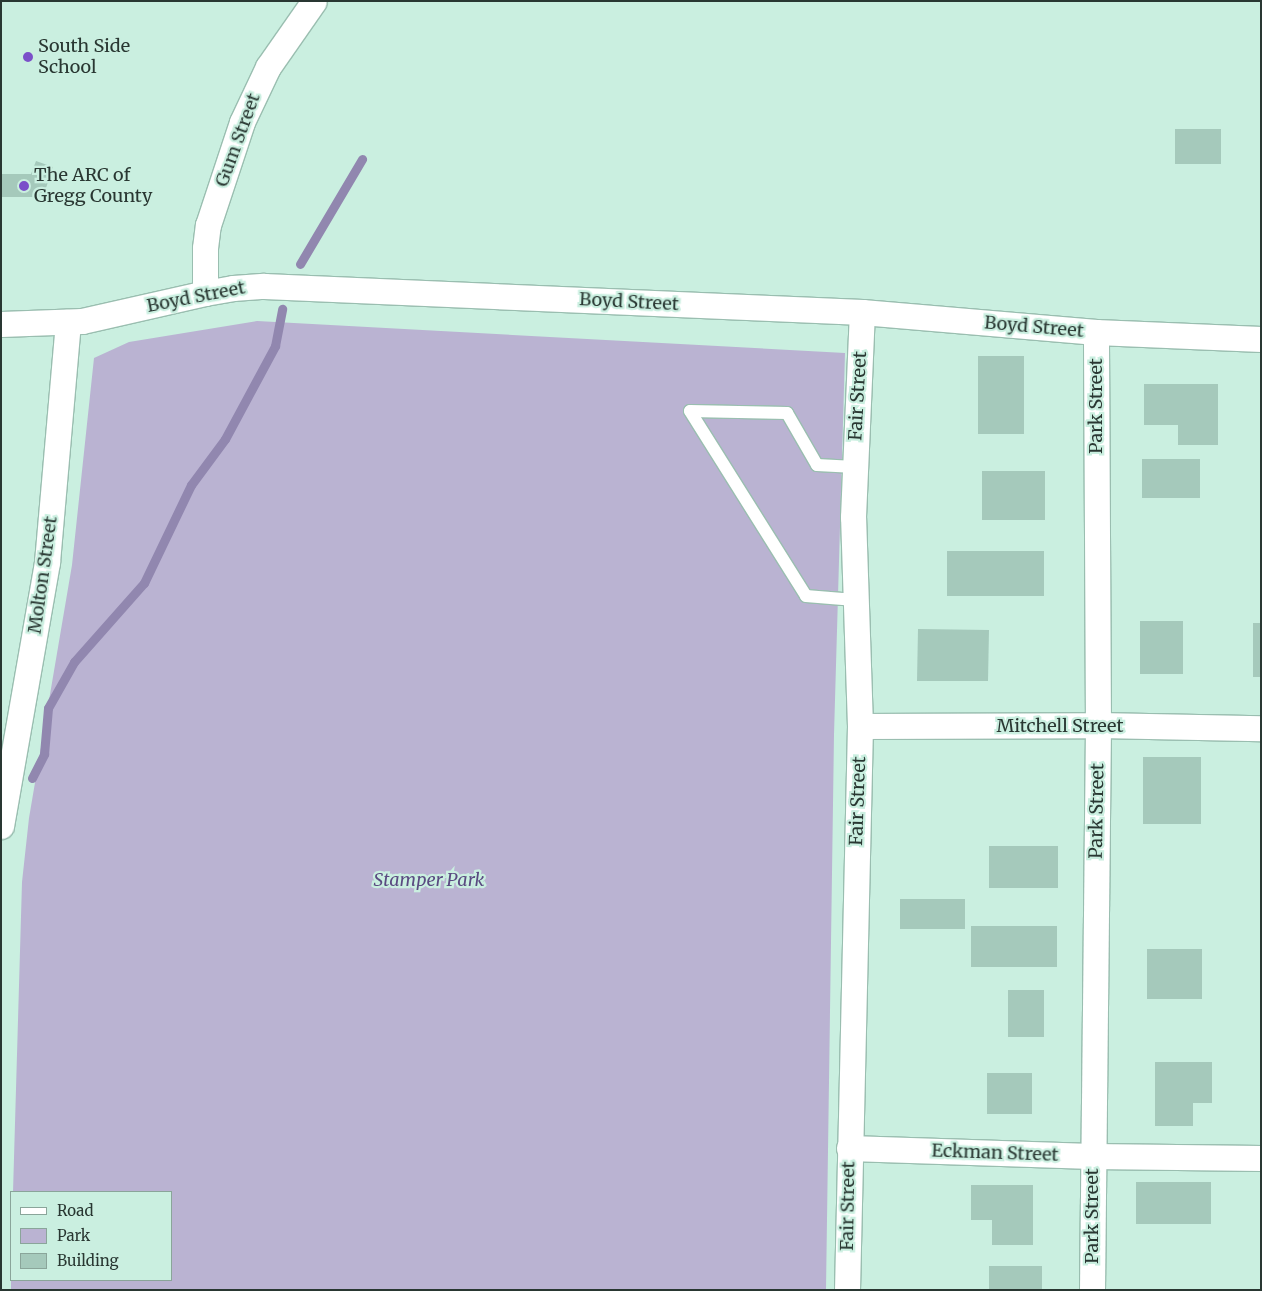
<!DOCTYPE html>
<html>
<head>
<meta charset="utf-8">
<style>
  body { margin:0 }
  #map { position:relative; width:1262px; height:1291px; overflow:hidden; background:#caefe0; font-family:Merriweather,serif }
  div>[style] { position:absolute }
  .green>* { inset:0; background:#bab3d2 }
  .stream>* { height:9px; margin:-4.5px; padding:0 4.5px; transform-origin:4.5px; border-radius:4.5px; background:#9187af }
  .building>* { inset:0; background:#a5c9bb }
  .roads { filter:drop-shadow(1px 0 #9abeb0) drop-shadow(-1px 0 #9abeb0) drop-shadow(0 1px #9abeb0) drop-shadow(0 -1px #9abeb0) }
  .lane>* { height:12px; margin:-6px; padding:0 6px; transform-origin:6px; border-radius:6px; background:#fff }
  .street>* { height:25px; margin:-12.5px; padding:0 12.5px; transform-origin:12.5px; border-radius:12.5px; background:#fff }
  .dots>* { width:14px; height:14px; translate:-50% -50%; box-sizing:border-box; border:2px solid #caefe0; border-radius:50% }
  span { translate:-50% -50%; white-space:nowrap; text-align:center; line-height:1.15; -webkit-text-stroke:4.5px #caefe0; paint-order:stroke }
  .poi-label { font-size:18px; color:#293732 }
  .left { translate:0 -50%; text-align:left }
  .street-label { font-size:18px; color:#293732 }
  .park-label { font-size:18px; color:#5a4a81; font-style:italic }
  .frame { position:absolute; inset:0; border:2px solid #293732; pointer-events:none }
  .legend { position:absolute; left:10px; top:1191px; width:162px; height:90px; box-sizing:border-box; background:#caefe0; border:1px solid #8aa59a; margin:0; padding:6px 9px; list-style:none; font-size:15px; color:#293732 }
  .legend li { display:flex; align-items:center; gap:10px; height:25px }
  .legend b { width:25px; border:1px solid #8aa59a }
</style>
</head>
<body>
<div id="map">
  <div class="green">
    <i style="clip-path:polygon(257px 321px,845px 353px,834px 735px,826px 1290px,11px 1290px,11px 1262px,11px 1280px,171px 1280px,171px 1192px,13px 1192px,22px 882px,29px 818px,72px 565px,94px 358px,129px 342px)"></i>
  </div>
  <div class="stream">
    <i style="left:300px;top:264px;width:122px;rotate:-59.4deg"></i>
    <i style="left:32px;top:778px;width:27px;rotate:-63deg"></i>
    <i style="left:44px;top:754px;width:46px;rotate:-85deg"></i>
    <i style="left:48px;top:708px;width:53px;rotate:-60.5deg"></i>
    <i style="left:74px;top:662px;width:106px;rotate:-48.5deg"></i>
    <i style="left:144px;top:583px;width:109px;rotate:-64.4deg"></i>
    <i style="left:191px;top:485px;width:57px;rotate:-53.5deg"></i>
    <i style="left:225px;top:439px;width:106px;rotate:-61.7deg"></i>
    <i style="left:275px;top:346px;width:38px;rotate:-79deg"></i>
  </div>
  <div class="building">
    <i style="clip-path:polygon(1175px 129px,1221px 129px,1221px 164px,1175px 164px)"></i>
    <i style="clip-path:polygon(36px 161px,53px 167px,43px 197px,1px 197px,1px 174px,31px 174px)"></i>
    <i style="clip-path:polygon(978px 356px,1024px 356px,1024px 434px,978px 434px)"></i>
    <i style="clip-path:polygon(1144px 384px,1218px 384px,1218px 445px,1178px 445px,1178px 425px,1144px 425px)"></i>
    <i style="clip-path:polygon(1142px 459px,1200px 459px,1200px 498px,1142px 498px)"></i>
    <i style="clip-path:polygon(982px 471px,1045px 471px,1045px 520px,982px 520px)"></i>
    <i style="clip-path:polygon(947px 551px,1044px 551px,1044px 596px,947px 596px)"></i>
    <i style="clip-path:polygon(1140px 621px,1183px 621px,1183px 674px,1140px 674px)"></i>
    <i style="clip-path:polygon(1253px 623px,1261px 623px,1261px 677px,1253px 677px)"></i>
    <i style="clip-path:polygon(918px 629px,989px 630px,988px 681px,917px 681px)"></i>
    <i style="clip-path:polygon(1143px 757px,1201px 757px,1201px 824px,1143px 824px)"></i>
    <i style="clip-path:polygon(989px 846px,1058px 846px,1058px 888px,989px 888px)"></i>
    <i style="clip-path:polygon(900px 899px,965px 899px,965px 929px,900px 929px)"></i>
    <i style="clip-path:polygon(971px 926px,1057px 926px,1057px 967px,971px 967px)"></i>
    <i style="clip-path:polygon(1147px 949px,1202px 949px,1202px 999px,1147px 999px)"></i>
    <i style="clip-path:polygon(1008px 990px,1044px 990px,1044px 1037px,1008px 1037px)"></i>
    <i style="clip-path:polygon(1155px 1062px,1212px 1062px,1212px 1103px,1193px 1103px,1193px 1126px,1155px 1126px)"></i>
    <i style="clip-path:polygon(987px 1073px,1032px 1073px,1032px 1114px,987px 1114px)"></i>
    <i style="clip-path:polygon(1136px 1182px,1211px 1182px,1211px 1224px,1136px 1224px)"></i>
    <i style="clip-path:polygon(971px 1185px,1033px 1185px,1033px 1245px,992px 1245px,992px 1220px,971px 1220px)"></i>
    <i style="clip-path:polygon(989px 1266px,1042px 1266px,1042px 1290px,989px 1290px)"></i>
  </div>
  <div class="roads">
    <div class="lane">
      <i style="left:855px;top:467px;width:38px;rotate:-177deg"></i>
      <i style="left:817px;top:465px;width:60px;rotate:-120deg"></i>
      <i style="left:787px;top:413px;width:97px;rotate:-178.8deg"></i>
      <i style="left:690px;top:411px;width:218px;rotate:57.9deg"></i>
      <i style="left:806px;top:596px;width:49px;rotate:4.7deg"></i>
    </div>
    <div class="street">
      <i style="left:205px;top:293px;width:45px;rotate:-90deg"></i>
      <i style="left:205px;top:248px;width:23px;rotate:-83deg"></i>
      <i style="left:208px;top:225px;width:108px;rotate:-71.7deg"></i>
      <i style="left:242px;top:122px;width:61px;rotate:-64.7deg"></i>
      <i style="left:268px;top:67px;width:80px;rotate:-55.1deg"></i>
      <i style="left:1px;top:324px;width:81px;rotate:-2.1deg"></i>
      <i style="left:82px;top:321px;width:126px;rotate:-12.8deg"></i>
      <i style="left:205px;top:293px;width:28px;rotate:-10deg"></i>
      <i style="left:233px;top:288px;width:31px;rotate:-4deg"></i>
      <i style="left:264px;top:286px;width:599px;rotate:2.49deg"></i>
      <i style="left:862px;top:312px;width:235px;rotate:4.9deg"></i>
      <i style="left:1096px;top:332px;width:165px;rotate:2.4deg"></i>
      <i style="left:860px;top:726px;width:238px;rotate:-0.2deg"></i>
      <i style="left:1098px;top:725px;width:163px;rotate:1.1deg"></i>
      <i style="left:1px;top:826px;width:268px;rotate:-80.1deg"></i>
      <i style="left:47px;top:562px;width:241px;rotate:-85deg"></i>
      <i style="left:849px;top:1148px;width:243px;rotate:1.9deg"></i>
      <i style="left:1092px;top:1156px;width:169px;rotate:0.7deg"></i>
      <i style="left:847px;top:1290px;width:564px;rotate:-88.68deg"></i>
      <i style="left:860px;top:726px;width:209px;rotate:-91.9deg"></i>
      <i style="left:853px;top:517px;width:205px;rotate:-87.5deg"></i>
      <i style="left:1092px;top:1290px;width:565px;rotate:-89.39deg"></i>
      <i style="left:1098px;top:725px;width:393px;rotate:-90.3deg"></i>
    </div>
  </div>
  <div class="dots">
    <i style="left:28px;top:57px;background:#7b50c9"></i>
    <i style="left:24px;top:186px;background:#7b50c9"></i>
  </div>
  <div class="poi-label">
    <span class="left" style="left:38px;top:57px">South Side<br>School</span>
    <span class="left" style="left:34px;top:186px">The ARC of<br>Gregg County</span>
  </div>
  <div class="street-label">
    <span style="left:238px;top:140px;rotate:-70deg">Gum Street</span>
    <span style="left:196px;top:297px;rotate:-11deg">Boyd Street</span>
    <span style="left:629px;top:302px;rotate:3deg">Boyd Street</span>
    <span style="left:1034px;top:327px;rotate:5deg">Boyd Street</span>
    <span style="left:858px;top:396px;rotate:-87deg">Fair Street</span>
    <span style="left:1096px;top:406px;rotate:-90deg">Park Street</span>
    <span style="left:43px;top:575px;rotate:-82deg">Molton Street</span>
    <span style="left:1060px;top:726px">Mitchell Street</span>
    <span style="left:858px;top:801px;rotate:-88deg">Fair Street</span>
    <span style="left:1097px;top:811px;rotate:-89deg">Park Street</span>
    <span style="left:995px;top:1153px;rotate:2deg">Eckman Street</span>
    <span style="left:848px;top:1206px;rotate:-89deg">Fair Street</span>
    <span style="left:1092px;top:1216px;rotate:-90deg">Park Street</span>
  </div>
  <div class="park-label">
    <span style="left:429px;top:880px">Stamper Park</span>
  </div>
  <div class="frame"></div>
  <ul class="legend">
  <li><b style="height:6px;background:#fff"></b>Road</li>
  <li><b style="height:14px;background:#bab3d2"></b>Park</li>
  <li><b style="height:14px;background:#a5c9bb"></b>Building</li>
  </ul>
</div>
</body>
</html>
